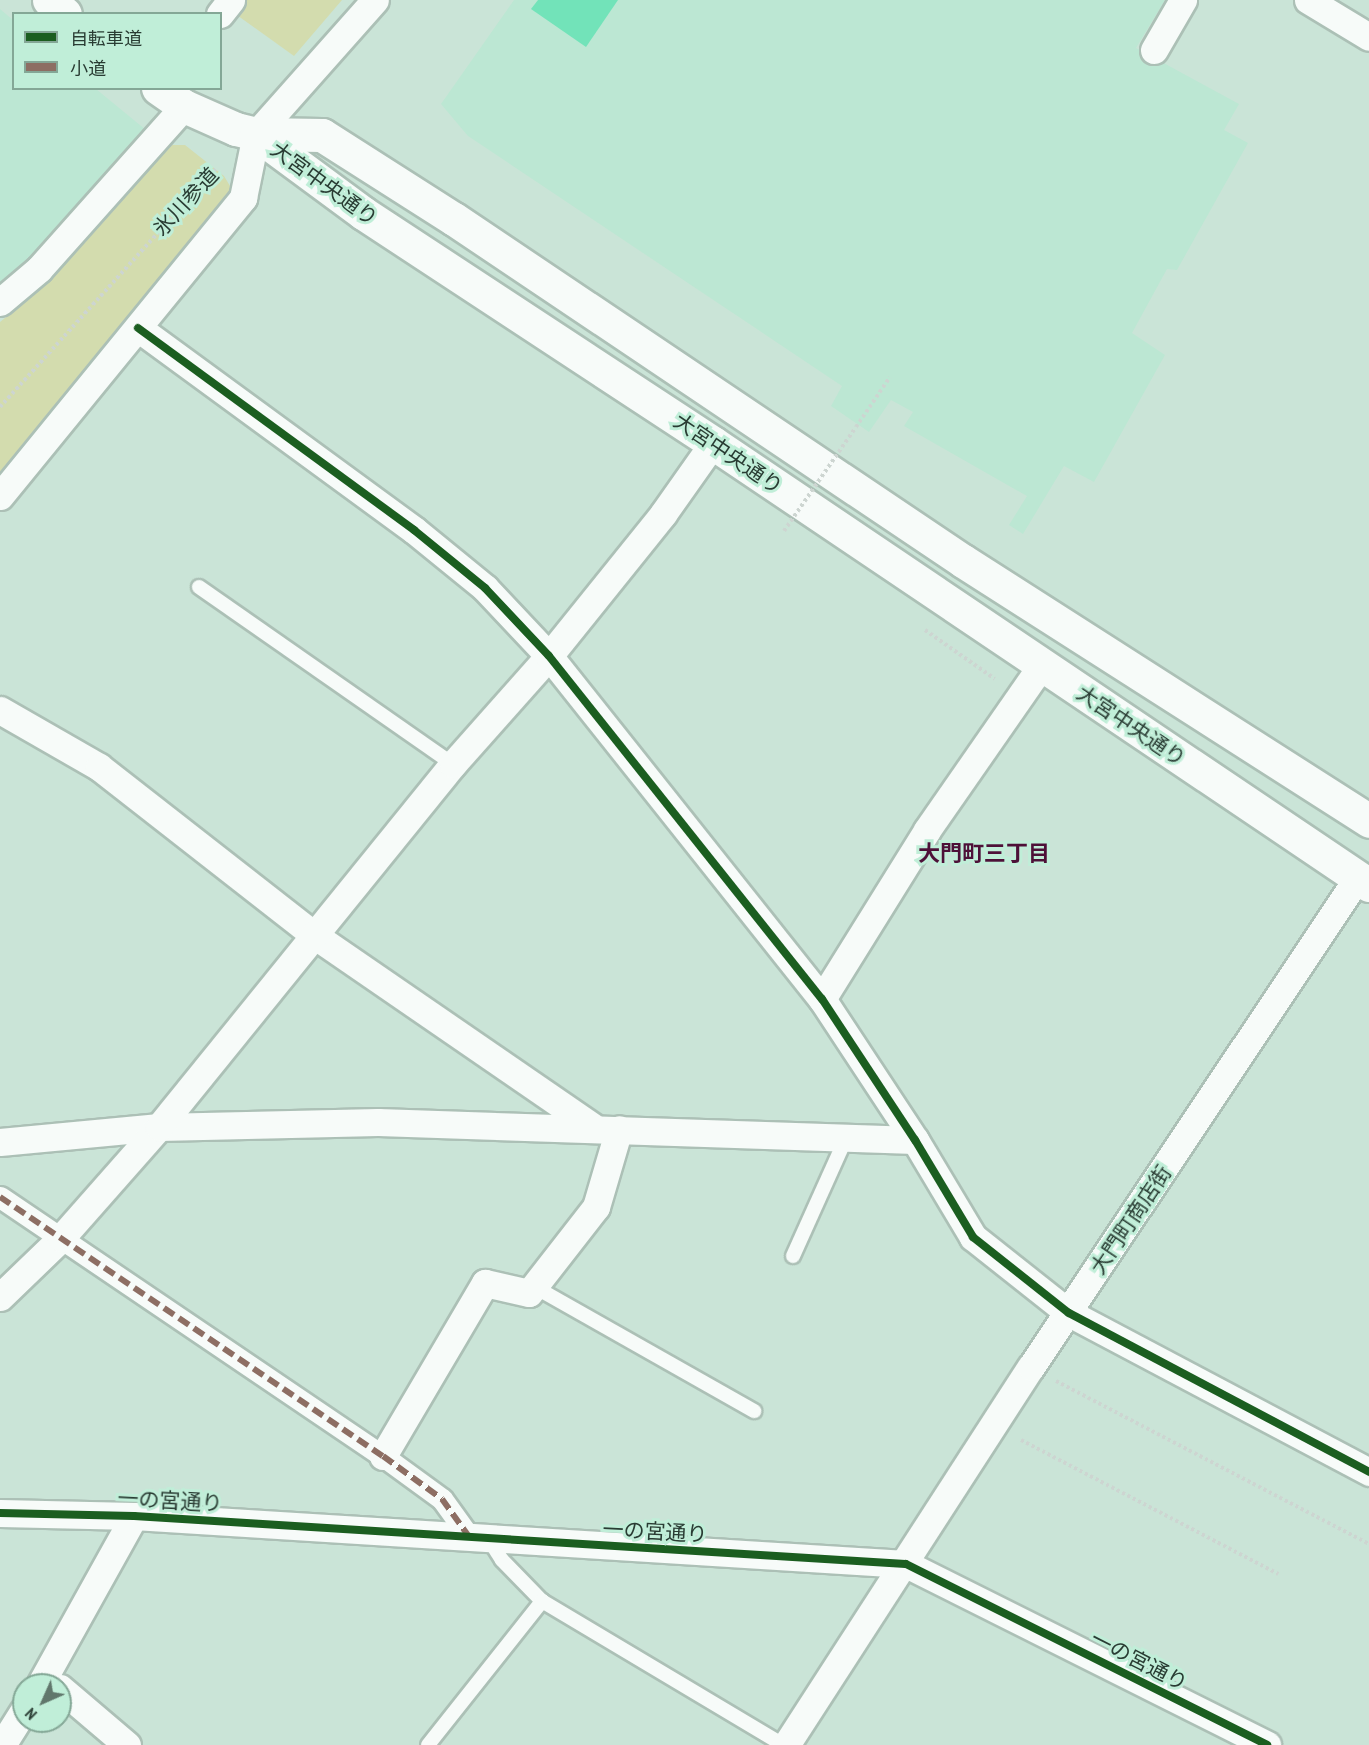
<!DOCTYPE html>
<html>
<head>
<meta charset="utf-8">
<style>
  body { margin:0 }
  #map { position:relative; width:1369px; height:1745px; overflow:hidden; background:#cae4d7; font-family:"PT Sans Narrow","Noto Sans JP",sans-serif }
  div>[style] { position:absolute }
  .built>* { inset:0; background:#bce7d3 }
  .green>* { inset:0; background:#d3dcae }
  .water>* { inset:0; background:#72e3b9 }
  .path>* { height:4px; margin-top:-2px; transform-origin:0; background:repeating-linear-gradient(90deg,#cdd5d1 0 3px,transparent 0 6px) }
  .roads { filter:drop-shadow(2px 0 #acc0b6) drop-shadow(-2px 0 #acc0b6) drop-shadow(0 2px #acc0b6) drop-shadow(0 -2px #acc0b6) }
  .service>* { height:14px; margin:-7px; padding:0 7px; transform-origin:7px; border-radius:7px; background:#f7fbf9 }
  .pedestrian>* { height:21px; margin:-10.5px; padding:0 10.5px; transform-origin:10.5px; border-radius:10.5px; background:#f7fbf9 }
  .minor>* { height:27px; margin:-13.5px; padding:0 13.5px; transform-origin:13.5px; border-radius:13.5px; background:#f7fbf9 }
  .secondary>* { height:33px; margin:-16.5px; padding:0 16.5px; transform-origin:16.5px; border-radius:16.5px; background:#f7fbf9 }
  .path-bridge>* { height:4px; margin-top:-2px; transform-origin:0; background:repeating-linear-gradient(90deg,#cdd5d1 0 3px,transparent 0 6px) }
  .quiet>* { height:6px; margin-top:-3px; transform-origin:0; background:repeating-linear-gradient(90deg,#8d6e63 0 12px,transparent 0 18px) }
  .cycleway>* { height:8px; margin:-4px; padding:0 4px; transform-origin:4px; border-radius:4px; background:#1b5e20 }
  span { translate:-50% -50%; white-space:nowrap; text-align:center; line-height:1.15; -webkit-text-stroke:6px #c0eed8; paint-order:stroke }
  .street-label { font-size:21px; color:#293c33 }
  .neighbourhood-label { font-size:22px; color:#4d1138; font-weight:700 }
  .legend { position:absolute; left:12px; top:12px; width:210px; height:78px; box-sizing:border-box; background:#c0eed8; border:2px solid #84a796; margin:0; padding:8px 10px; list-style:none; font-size:18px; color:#293c33 }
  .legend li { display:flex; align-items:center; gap:12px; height:30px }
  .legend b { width:30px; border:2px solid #84a796 }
  .north { position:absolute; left:12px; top:1673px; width:60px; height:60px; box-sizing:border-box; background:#c0eed8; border:2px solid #84a796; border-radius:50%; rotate:225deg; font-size:16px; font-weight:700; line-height:24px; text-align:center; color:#293c33 }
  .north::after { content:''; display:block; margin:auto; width:21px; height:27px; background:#61776c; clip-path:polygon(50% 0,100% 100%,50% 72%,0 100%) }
</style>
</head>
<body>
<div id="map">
  <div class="built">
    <i style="clip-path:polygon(514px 0,1165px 0,1136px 48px,1239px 104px,1224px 130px,1248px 143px,1177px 270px,1167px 269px,1132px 333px,1165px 355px,1094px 482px,1064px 466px,1023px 534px,1009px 525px,1027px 496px,904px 426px,913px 412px,891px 400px,869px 432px,831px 406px,842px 386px,468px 136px,441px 104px)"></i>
    <i style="clip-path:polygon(0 9px,13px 20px,14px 88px,96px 89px,146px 130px,0 292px)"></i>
  </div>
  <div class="green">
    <i style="clip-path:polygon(246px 0,342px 0,294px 56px,234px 13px)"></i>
    <i style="clip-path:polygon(172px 145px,185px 145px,224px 176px,230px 186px,229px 199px,0 486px,0 322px,38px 291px)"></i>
  </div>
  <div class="water">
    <i style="clip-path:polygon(538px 0,618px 0,586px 47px,531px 9px)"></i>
  </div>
  <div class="path">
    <i style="left:0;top:407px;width:323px;rotate:-47.8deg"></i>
    <i style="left:856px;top:427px;width:60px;rotate:-55.8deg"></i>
    <i style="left:925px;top:630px;width:85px;rotate:35deg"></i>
    <i style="left:1056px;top:1381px;width:353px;rotate:27.5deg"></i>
    <i style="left:1021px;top:1440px;width:290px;rotate:27.5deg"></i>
  </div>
  <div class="roads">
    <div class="service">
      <i style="left:199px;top:587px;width:310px;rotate:34.9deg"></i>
      <i style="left:793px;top:1256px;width:132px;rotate:-65.8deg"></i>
      <i style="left:535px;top:1287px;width:252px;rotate:29.5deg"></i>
      <i style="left:490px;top:1541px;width:22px;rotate:58deg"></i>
      <i style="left:502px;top:1560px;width:57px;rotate:45.7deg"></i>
      <i style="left:542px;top:1601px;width:282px;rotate:30.8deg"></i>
      <i style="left:428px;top:1745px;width:184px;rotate:-51.6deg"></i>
    </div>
    <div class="pedestrian">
      <i style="left:0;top:1197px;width:462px;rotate:34.1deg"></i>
      <i style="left:383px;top:1456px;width:73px;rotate:36.1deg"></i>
      <i style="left:442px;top:1499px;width:48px;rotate:54.3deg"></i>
    </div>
    <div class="minor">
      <i style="left:1308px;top:0;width:71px;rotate:31.2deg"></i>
      <i style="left:220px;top:14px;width:18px;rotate:-52deg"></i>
      <i style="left:1154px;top:50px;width:58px;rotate:-59.9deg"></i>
      <i style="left:0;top:302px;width:51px;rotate:-40.2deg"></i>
      <i style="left:39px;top:269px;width:218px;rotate:-48.3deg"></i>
      <i style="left:138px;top:328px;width:342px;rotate:36.2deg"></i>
      <i style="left:414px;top:530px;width:92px;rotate:39.2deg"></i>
      <i style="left:485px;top:588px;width:93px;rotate:46.7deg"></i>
      <i style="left:549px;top:656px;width:438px;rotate:51.5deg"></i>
      <i style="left:822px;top:999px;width:169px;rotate:56.6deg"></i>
      <i style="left:915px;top:1140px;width:113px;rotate:59.1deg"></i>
      <i style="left:973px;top:1237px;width:122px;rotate:38.4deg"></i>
      <i style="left:1069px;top:1313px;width:340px;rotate:27.9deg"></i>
      <i style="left:0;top:496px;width:385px;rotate:-50.8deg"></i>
      <i style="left:243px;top:198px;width:65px;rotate:-78.5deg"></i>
      <i style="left:256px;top:134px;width:179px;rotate:-48.4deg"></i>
      <i style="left:0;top:710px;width:114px;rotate:29.9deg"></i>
      <i style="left:99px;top:767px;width:273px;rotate:38deg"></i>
      <i style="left:314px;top:935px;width:337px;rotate:34.5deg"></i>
      <i style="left:822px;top:999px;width:199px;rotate:-58.1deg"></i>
      <i style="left:927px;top:830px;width:200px;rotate:-55.2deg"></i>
      <i style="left:0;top:1142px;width:160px;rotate:-5.4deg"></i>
      <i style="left:159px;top:1127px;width:219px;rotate:-1.3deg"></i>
      <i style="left:378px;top:1122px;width:537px;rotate:1.92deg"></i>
      <i style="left:0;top:1297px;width:85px;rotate:-44deg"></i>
      <i style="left:61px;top:1238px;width:148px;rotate:-48.6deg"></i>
      <i style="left:159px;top:1127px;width:467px;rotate:-51deg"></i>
      <i style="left:453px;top:764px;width:144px;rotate:-48.4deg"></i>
      <i style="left:549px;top:656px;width:182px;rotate:-51.2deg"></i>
      <i style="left:663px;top:514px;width:87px;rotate:-54.8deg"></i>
      <i style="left:383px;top:1456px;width:201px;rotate:-59.5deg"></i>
      <i style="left:485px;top:1283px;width:45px;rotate:12.8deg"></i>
      <i style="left:529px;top:1293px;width:109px;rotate:-52.1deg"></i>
      <i style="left:596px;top:1207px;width:81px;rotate:-73.6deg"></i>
      <i style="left:0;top:1513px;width:134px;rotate:1.3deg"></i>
      <i style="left:134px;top:1516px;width:773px;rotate:3.56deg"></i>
      <i style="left:906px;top:1564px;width:404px;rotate:26.6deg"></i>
      <i style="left:40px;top:1685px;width:193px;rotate:-60.9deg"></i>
      <i style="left:60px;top:1688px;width:88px;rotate:40.4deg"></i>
      <i style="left:2px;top:1745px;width:41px;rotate:-57.8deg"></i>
      <i style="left:786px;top:1745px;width:450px;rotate:-57.1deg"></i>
      <i style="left:1031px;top:1367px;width:589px;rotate:-56.28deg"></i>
    </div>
    <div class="secondary">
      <i style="left:49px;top:0;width:21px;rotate:41deg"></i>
      <i style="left:158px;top:88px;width:32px;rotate:35deg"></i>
      <i style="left:184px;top:106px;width:57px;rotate:23.9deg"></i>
      <i style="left:236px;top:129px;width:21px;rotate:14deg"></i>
      <i style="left:256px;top:134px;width:66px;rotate:0.9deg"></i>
      <i style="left:322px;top:135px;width:156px;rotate:32.5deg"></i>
      <i style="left:454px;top:219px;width:613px;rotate:33.9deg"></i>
      <i style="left:963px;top:561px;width:482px;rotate:32.6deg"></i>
      <i style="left:256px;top:134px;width:133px;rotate:36.4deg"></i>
      <i style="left:363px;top:213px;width:419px;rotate:33.3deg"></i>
      <i style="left:713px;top:443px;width:791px;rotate:33.97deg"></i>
    </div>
  </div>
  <div class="path-bridge">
    <i style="left:784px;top:531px;width:126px;rotate:-55.3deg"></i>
  </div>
  <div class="quiet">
    <i style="left:0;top:1197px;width:462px;rotate:34.1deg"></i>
    <i style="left:383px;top:1456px;width:73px;rotate:36.1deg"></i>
    <i style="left:442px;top:1499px;width:48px;rotate:54.3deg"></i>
  </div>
  <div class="cycleway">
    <i style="left:138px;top:328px;width:342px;rotate:36.2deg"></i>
    <i style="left:414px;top:530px;width:92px;rotate:39.2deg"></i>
    <i style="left:485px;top:588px;width:93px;rotate:46.7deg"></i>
    <i style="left:549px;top:656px;width:438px;rotate:51.5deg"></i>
    <i style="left:822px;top:999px;width:169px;rotate:56.6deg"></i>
    <i style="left:915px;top:1140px;width:113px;rotate:59.1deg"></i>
    <i style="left:973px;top:1237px;width:122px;rotate:38.4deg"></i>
    <i style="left:1069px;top:1313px;width:340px;rotate:27.9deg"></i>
    <i style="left:0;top:1513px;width:134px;rotate:1.3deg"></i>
    <i style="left:134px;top:1516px;width:773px;rotate:3.56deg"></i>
    <i style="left:906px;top:1564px;width:404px;rotate:26.6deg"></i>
  </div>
  <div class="street-label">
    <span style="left:324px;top:184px;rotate:36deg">大宮中央通り</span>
    <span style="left:186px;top:202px;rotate:-47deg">氷川参道</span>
    <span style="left:728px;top:454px;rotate:34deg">大宮中央通り</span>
    <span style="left:1131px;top:726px;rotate:34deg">大宮中央通り</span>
    <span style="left:1131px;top:1220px;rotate:-56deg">大門町商店街</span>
    <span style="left:170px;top:1501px;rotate:3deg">一の宮通り</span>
    <span style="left:655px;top:1532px;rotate:3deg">一の宮通り</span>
    <span style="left:1139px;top:1661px;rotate:27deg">一の宮通り</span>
  </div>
  <div class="neighbourhood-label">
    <span style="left:984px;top:854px">大門町三丁目</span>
  </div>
  <ul class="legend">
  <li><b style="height:8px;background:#1b5e20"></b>自転車道</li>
  <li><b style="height:8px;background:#8d6e63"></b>小道</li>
  </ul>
  <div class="north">N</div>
</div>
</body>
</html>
